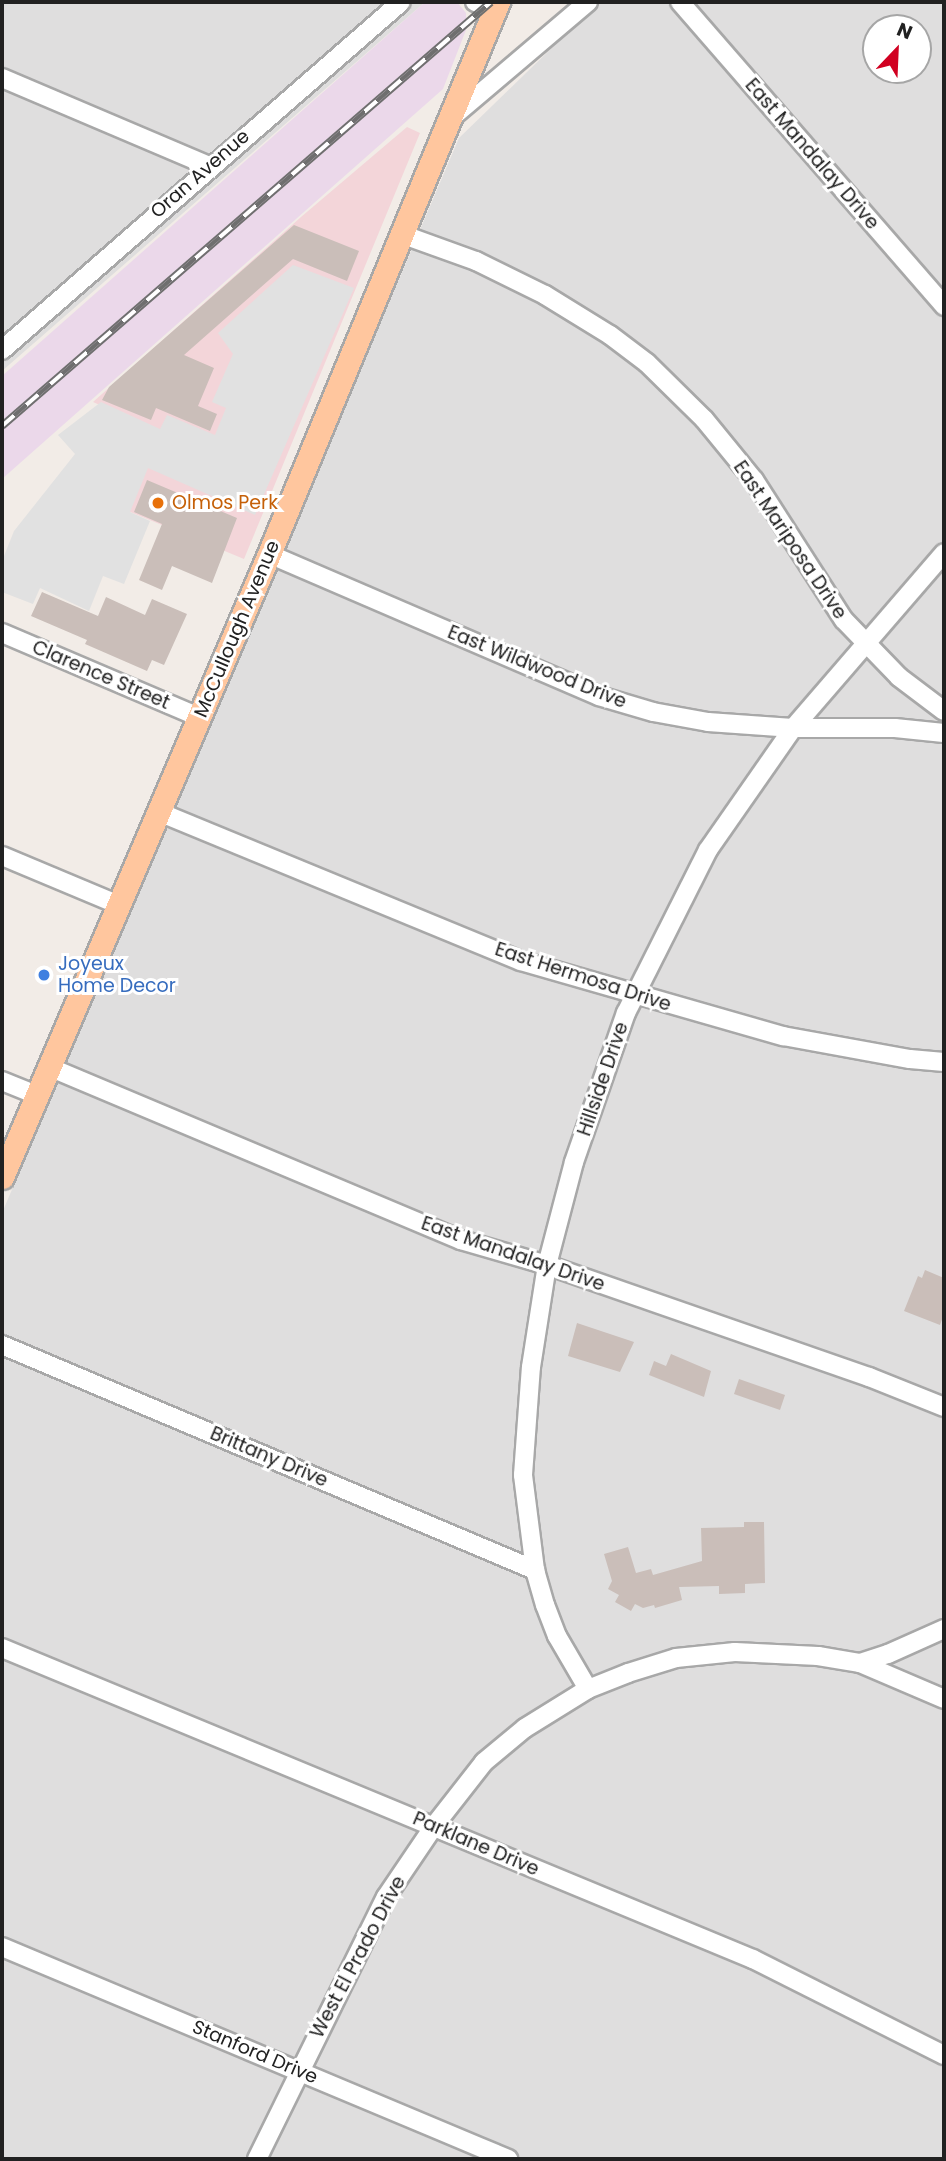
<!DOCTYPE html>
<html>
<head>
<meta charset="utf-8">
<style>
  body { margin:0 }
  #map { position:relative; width:946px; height:2161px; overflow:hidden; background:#f2ece7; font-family:Poppins,sans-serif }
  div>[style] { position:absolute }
  .residential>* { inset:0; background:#dfdede }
  .commercial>* { inset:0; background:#f3d5d9 }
  .industrial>* { inset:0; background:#ebd8ea }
  .parking>* { inset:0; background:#e1e1e1 }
  .building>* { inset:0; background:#cabeb9 }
  .roads { filter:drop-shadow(2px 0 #a8a8a8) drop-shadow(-2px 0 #a8a8a8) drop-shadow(0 2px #a8a8a8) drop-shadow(0 -2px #a8a8a8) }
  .minor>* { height:18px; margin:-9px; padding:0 9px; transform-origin:9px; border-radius:9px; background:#fff }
  .major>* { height:23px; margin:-11.5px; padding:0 11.5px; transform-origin:11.5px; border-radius:11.5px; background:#ffc69e }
  .rail>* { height:8px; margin-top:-4px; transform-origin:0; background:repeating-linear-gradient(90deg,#fff 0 16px,#6f6f6f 0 32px); box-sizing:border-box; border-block:2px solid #6f6f6f }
  .dots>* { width:19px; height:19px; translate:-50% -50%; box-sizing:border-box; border:4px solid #fff; border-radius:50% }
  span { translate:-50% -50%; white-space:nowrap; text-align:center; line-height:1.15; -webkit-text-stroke:6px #fff; paint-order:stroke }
  .street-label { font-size:19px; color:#212121 }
  .food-label { font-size:19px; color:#c56008 }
  .left { translate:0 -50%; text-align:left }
  .shop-label { font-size:19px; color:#366cbe }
  .frame { position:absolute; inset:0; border:4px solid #212121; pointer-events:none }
  .north { position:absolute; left:862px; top:14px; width:70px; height:70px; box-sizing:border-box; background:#fff; border:2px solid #a6a6a6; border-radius:50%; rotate:23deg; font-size:19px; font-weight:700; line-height:28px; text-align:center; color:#212121 }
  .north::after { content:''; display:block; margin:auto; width:24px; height:32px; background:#d10021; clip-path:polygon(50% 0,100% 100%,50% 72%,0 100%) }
</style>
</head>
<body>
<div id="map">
  <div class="residential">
    <i style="clip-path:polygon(2px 2px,425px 2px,2px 371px)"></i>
    <i style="clip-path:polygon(evenodd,599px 2px,944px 2px,944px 2159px,2px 2159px,2px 1213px,459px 138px,599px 2px,876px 28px,918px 28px,918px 70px,876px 70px,876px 28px)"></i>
  </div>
  <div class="commercial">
    <i style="clip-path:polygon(407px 127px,420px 133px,244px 559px,128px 511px,160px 432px,93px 402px,301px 217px)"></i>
  </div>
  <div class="industrial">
    <i style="clip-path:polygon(425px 2px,457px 2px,466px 13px,466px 30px,443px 89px,2px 479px,2px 376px)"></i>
  </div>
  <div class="parking">
    <i style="clip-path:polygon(293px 265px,354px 288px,255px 515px,148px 468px,130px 512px,150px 521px,124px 584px,103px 576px,89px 611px,40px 588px,33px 604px,2px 592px,2px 561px,14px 531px,75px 454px,58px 435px,101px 402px,160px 429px,167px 415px,215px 435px,226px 408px,212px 402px,233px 354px,218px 333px)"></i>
  </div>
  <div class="building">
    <i style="clip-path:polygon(294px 225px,359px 251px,347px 281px,293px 259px,184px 355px,214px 368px,198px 406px,217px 414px,210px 431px,156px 408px,151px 420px,102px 400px,109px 387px)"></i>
    <i style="clip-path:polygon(147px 480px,237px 518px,212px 583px,172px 566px,162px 590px,139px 580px,162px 524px,134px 512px)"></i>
    <i style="clip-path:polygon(42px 592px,98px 616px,106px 597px,145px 615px,152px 599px,187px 614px,164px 665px,152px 660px,147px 671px,85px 644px,87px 640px,31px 616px)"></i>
    <i style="clip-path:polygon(925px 1270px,944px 1278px,944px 1314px,940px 1325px,904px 1311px,918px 1276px,922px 1278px)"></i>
    <i style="clip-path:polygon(577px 1323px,634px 1342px,620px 1372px,568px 1356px)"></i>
    <i style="clip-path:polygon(671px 1354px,711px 1371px,704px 1397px,649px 1375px,654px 1361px,666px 1366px)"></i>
    <i style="clip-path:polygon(739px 1379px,785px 1395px,780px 1410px,734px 1394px)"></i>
    <i style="clip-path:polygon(744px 1522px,764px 1522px,765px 1583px,745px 1584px,745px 1593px,719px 1594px,719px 1586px,679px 1587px,682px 1600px,655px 1608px,654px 1605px,643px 1608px,635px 1604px,631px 1611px,615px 1602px,619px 1595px,608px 1589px,612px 1581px,604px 1554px,628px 1547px,636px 1573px,651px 1569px,653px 1575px,702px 1561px,701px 1528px,744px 1527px)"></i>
  </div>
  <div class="roads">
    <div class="minor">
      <i style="left:475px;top:2px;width:22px;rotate:22deg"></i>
      <i style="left:680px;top:2px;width:403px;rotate:49deg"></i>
      <i style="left:2px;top:78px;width:225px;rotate:23deg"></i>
      <i style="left:450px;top:119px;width:181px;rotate:-40.3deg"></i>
      <i style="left:401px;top:234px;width:80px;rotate:19.8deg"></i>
      <i style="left:476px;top:261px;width:77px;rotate:26.2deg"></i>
      <i style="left:545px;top:295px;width:76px;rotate:31.6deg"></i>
      <i style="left:610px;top:335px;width:46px;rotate:37.1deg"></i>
      <i style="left:647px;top:363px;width:80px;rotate:44.5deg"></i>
      <i style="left:704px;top:419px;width:79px;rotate:50.7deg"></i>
      <i style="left:754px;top:480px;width:166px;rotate:57.3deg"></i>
      <i style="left:844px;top:620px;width:79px;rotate:46deg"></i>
      <i style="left:899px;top:677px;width:56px;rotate:37.1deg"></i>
      <i style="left:2px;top:350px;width:529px;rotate:-41.09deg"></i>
      <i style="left:269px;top:554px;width:359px;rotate:23.3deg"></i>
      <i style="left:599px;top:696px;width:56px;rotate:16.5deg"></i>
      <i style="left:653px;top:712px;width:56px;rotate:10.3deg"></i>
      <i style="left:708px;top:722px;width:85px;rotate:4deg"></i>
      <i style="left:793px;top:728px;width:102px"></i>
      <i style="left:895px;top:728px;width:49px;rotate:5.8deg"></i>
      <i style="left:2px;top:633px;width:214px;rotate:23.1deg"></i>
      <i style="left:159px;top:812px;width:391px;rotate:22.4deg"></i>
      <i style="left:521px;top:961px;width:273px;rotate:16deg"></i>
      <i style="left:783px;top:1036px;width:129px;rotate:10.3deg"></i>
      <i style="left:910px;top:1059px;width:34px;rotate:5deg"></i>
      <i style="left:2px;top:856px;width:127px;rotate:22.7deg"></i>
      <i style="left:49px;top:1067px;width:447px;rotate:22.8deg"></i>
      <i style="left:461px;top:1240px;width:90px;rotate:16.2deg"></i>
      <i style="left:547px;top:1265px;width:341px;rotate:19.2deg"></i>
      <i style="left:869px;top:1377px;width:81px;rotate:21.8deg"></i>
      <i style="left:2px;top:1081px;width:38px;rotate:22deg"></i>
      <i style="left:2px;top:1345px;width:579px;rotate:22.89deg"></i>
      <i style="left:2px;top:1648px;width:813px;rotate:22.5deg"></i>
      <i style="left:753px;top:1959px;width:214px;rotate:26.7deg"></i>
      <i style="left:860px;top:1663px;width:29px;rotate:-18deg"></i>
      <i style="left:888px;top:1654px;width:61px;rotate:-24.1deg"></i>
      <i style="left:588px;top:1689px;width:61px;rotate:-120.3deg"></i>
      <i style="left:557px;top:1636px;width:33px;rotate:-111deg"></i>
      <i style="left:545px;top:1605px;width:36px;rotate:-106deg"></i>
      <i style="left:535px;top:1570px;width:96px;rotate:-97.2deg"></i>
      <i style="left:523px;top:1475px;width:108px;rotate:-85.8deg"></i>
      <i style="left:531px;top:1367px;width:103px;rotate:-81.1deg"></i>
      <i style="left:547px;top:1265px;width:106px;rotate:-75.3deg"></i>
      <i style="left:574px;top:1162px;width:158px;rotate:-70.8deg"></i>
      <i style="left:626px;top:1013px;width:182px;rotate:-63.3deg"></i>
      <i style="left:708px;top:850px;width:149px;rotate:-55.1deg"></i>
      <i style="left:793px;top:728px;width:231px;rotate:-49.2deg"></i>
      <i style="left:2px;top:1947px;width:549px;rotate:22.73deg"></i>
      <i style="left:257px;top:2159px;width:292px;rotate:-63.8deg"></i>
      <i style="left:386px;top:1897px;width:86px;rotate:-55.9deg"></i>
      <i style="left:434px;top:1826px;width:81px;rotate:-52deg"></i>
      <i style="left:484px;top:1762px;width:53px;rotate:-39.7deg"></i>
      <i style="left:525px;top:1728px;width:74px;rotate:-31.8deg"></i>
      <i style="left:588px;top:1689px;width:43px;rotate:-21.8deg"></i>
      <i style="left:628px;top:1673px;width:50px;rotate:-17.4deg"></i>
      <i style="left:676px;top:1658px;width:59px;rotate:-5.8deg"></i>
      <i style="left:735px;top:1652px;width:83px;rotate:2.8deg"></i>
      <i style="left:818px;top:1656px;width:43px;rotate:9.5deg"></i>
      <i style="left:860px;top:1663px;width:91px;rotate:23.2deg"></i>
    </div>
    <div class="major">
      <i style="left:2px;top:1177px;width:678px;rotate:-66.8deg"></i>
      <i style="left:269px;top:554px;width:598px;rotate:-67.47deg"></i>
    </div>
  </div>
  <div class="rail">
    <i style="left:2px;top:426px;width:647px;rotate:-40.93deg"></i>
  </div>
  <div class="dots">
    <i style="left:158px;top:503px;background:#e8710a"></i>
    <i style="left:44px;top:975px;background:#3f7fe0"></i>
  </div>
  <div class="street-label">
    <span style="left:812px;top:154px;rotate:49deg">East Mandalay Drive</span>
    <span style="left:200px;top:174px;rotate:-41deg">Oran Avenue</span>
    <span style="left:790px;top:540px;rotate:56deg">East Mariposa Drive</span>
    <span style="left:237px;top:629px;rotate:-67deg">McCullough Avenue</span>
    <span style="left:537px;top:667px;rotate:22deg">East Wildwood Drive</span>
    <span style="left:101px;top:675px;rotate:23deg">Clarence Street</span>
    <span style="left:583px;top:977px;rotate:18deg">East Hermosa Drive</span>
    <span style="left:603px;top:1079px;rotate:-71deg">Hillside Drive</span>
    <span style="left:513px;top:1254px;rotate:19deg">East Mandalay Drive</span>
    <span style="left:269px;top:1457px;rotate:23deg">Brittany Drive</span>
    <span style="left:476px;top:1844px;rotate:23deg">Parklane Drive</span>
    <span style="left:358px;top:1957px;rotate:-62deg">West El Prado Drive</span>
    <span style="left:255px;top:2052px;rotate:23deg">Stanford Drive</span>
  </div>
  <div class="food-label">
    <span class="left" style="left:172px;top:503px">Olmos Perk</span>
  </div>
  <div class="shop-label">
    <span class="left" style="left:58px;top:975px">Joyeux<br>Home Decor</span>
  </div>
  <div class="frame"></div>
  <div class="north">N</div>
</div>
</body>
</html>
